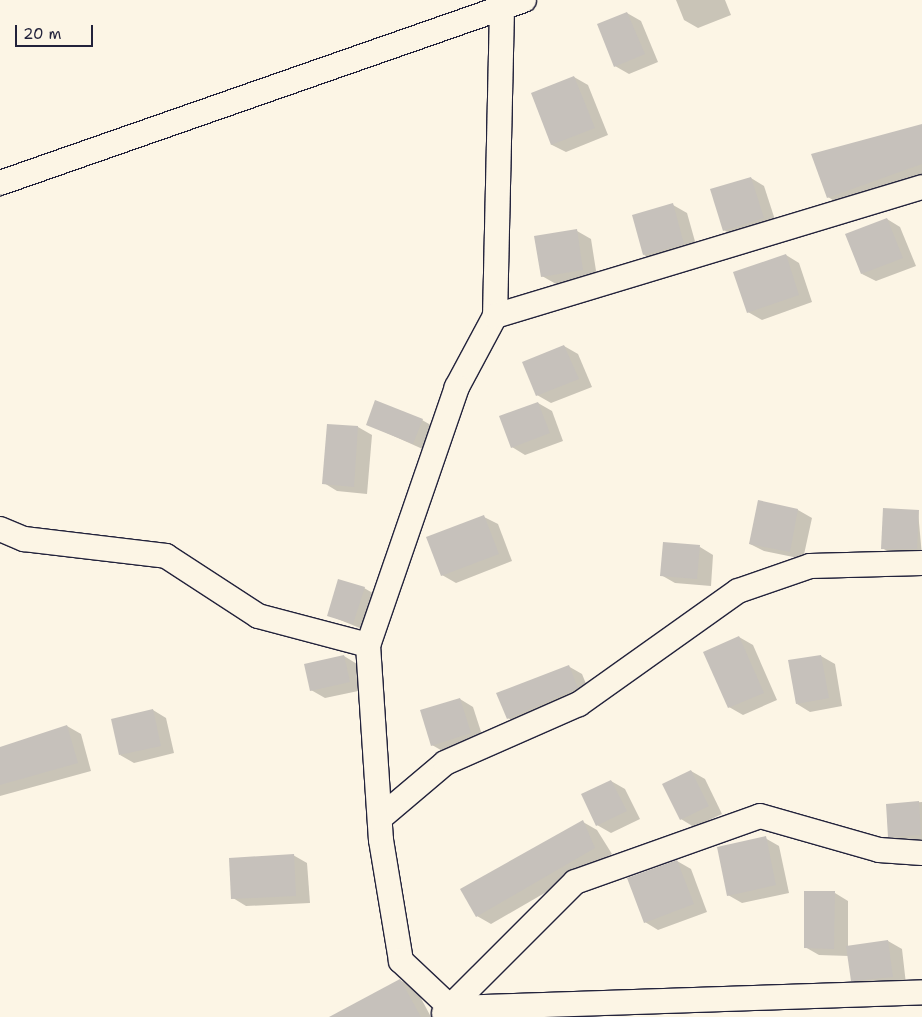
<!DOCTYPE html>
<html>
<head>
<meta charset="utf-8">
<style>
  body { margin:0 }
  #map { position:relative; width:922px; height:1017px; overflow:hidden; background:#fcf5e5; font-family:"Shantell Sans",sans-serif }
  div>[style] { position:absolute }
  .shadow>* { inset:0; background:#0003 }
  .building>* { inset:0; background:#c6c1bb }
  .roads { filter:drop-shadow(1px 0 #22223b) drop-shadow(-1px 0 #22223b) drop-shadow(0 1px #22223b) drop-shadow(0 -1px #22223b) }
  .street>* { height:24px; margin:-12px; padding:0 12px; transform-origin:12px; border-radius:12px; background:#fcf5e5 }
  span { translate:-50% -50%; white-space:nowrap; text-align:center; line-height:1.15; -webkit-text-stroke:4px #fcf5e5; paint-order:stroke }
  .scale { position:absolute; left:15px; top:25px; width:78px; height:22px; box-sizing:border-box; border:2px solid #22223b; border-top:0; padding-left:6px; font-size:15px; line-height:18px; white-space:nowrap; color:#22223b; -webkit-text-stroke:4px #fcf5e5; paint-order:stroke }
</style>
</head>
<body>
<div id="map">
  <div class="shadow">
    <i style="clip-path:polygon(676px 0,725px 0,731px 15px,698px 28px,684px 20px)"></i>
    <i style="clip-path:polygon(627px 13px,641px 21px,658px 62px,629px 74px,615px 66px)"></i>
    <i style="clip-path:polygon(574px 77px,588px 85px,608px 135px,566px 152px,552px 145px,532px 94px)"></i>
    <i style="clip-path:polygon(922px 126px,922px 177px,841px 205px,828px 197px,813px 155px)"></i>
    <i style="clip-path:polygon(751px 178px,764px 186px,777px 226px,738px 238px,724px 230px)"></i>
    <i style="clip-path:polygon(673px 205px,687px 213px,698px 252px,658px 262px,644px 255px)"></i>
    <i style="clip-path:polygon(887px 219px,900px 227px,916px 266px,876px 281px,862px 274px)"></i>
    <i style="clip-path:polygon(577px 231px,591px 239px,597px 277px,556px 284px,542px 276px)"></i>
    <i style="clip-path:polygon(786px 255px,799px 263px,812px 302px,762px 320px,748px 312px)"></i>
    <i style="clip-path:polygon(564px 346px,578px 354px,592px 387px,551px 403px,537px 395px)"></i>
    <i style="clip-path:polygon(538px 403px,552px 411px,563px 441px,525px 455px,512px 447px)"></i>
    <i style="clip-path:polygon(422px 420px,436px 428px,427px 451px,367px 424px)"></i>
    <i style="clip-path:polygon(328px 425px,358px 427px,372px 435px,367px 494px,337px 491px,324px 483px)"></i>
    <i style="clip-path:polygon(759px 502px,798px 510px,812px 518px,803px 559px,764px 551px,750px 544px)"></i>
    <i style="clip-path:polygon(918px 511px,922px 556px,896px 556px,882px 548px)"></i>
    <i style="clip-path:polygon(484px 517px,498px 524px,512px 561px,456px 583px,442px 575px)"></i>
    <i style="clip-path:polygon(700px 547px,713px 555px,711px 586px,675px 583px,661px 575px)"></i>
    <i style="clip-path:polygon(364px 588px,378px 596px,367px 631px,328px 615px)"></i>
    <i style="clip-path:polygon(739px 637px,753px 645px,777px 700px,743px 715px,729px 707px,705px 652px)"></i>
    <i style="clip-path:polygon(344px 656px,357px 664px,363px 690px,325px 698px,311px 690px)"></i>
    <i style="clip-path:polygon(821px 656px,835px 664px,842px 706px,810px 712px,797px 704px)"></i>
    <i style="clip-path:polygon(568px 666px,582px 674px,591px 696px,522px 726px,508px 718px)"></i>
    <i style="clip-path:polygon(460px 699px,473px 707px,484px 741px,446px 753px,432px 745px)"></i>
    <i style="clip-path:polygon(153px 710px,166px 718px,174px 753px,134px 763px,120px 755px)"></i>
    <i style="clip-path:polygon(67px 726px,81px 734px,91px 771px,0 796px,0 748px)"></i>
    <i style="clip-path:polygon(691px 771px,705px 779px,722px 814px,694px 827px,681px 819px)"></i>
    <i style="clip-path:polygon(611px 781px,625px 789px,640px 819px,611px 833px,597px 825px)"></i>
    <i style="clip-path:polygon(922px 802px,922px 843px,903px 844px,889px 836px,887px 805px)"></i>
    <i style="clip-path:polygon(583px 822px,597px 830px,612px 854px,491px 924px,477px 916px)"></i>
    <i style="clip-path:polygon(765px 838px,779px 846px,789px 893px,742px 903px,728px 895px)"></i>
    <i style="clip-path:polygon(293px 855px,307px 863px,310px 903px,246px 906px,233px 898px)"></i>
    <i style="clip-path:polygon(677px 861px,691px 869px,707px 912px,658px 930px,645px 922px)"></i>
    <i style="clip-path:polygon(835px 893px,848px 901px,848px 947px,888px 941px,902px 949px,906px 984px,866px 988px,852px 980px,849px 956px,819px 955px,805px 947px)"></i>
    <i style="clip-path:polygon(400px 980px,416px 989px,431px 1017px,336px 1017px)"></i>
  </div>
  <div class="building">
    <i style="clip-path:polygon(627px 12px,645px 54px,614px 67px,597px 24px)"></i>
    <i style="clip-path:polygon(574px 76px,595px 128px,551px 145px,531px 93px)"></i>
    <i style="clip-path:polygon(922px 124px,922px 164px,827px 198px,811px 154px)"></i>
    <i style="clip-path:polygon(751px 177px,764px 218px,723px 231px,710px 189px)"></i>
    <i style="clip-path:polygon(673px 203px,684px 244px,643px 255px,632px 215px)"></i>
    <i style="clip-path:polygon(887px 218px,903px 258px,861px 274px,845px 234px)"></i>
    <i style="clip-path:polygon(577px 229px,583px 270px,541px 277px,534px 236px)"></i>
    <i style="clip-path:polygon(786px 254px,799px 295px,747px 313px,733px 272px)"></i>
    <i style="clip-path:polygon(564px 345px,579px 379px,536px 396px,522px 362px)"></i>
    <i style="clip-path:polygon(375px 400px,423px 419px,413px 444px,366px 425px)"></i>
    <i style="clip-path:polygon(538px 402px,550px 433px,511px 448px,499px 416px)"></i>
    <i style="clip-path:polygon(327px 424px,358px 426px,354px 487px,322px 484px)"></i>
    <i style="clip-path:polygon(758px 500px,798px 509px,790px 552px,749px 544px)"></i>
    <i style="clip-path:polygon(883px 508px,919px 510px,917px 549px,881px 549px)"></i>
    <i style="clip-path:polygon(484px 515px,499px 554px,441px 576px,426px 537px)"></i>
    <i style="clip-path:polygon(663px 542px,700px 545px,697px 579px,660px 576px)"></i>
    <i style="clip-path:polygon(338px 579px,365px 587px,353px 624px,327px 616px)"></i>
    <i style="clip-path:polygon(739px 636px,764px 693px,728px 708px,703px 652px)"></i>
    <i style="clip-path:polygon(344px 655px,350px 682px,310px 691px,304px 664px)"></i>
    <i style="clip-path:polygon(821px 655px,829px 698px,796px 704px,788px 660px)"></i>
    <i style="clip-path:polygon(569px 665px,578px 688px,507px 719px,496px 693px)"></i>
    <i style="clip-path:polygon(460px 698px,471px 733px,431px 746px,420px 710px)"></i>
    <i style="clip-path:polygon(153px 709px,161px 746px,119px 755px,111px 719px)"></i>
    <i style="clip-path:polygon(67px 725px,78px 763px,0 785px,0 747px)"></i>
    <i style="clip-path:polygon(691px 770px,709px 806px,680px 820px,662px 784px)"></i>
    <i style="clip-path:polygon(611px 780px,627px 811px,596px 826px,581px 794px)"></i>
    <i style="clip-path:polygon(919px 801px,921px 835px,888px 837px,886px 804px)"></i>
    <i style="clip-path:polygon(583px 820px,595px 848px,476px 917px,460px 889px)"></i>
    <i style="clip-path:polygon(766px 836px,776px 885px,727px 896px,717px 847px)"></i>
    <i style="clip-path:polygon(294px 854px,296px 896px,231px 899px,229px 858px)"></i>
    <i style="clip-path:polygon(677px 860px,694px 904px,644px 923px,627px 878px)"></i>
    <i style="clip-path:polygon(804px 891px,835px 891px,834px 949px,804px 948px)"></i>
    <i style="clip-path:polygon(888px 940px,893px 977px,851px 981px,846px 946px)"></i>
    <i style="clip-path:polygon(400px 979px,421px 1017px,329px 1017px)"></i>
  </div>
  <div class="roads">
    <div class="street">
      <i style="left:502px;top:9px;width:307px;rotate:91.3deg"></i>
      <i style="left:495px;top:316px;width:81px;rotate:118.2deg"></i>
      <i style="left:457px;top:387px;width:273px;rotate:109deg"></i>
      <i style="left:368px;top:645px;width:195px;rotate:86.2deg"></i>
      <i style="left:381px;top:840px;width:123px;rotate:80.6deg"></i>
      <i style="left:401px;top:961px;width:69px;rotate:43.2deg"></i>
      <i style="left:451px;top:1008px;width:471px;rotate:-1.9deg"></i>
      <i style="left:0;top:183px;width:555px;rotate:-19.25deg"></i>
      <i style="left:495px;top:316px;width:446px;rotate:-16.8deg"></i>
      <i style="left:0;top:529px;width:26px;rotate:23deg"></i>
      <i style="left:24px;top:539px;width:143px;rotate:6.8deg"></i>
      <i style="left:166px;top:556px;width:110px;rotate:33.1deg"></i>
      <i style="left:258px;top:616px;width:114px;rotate:14.8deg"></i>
      <i style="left:380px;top:818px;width:85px;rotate:-40.2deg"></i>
      <i style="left:445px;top:763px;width:146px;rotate:-23.8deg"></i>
      <i style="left:579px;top:704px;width:195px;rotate:-35.4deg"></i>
      <i style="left:738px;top:591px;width:76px;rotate:-19.1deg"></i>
      <i style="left:810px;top:566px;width:112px;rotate:-1.5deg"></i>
      <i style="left:444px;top:1013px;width:185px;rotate:-45deg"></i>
      <i style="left:575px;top:882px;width:196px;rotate:-19.6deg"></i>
      <i style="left:760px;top:816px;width:124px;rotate:15.9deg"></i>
      <i style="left:879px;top:850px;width:43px;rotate:4deg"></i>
    </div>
  </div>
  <div class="scale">20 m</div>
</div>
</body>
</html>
